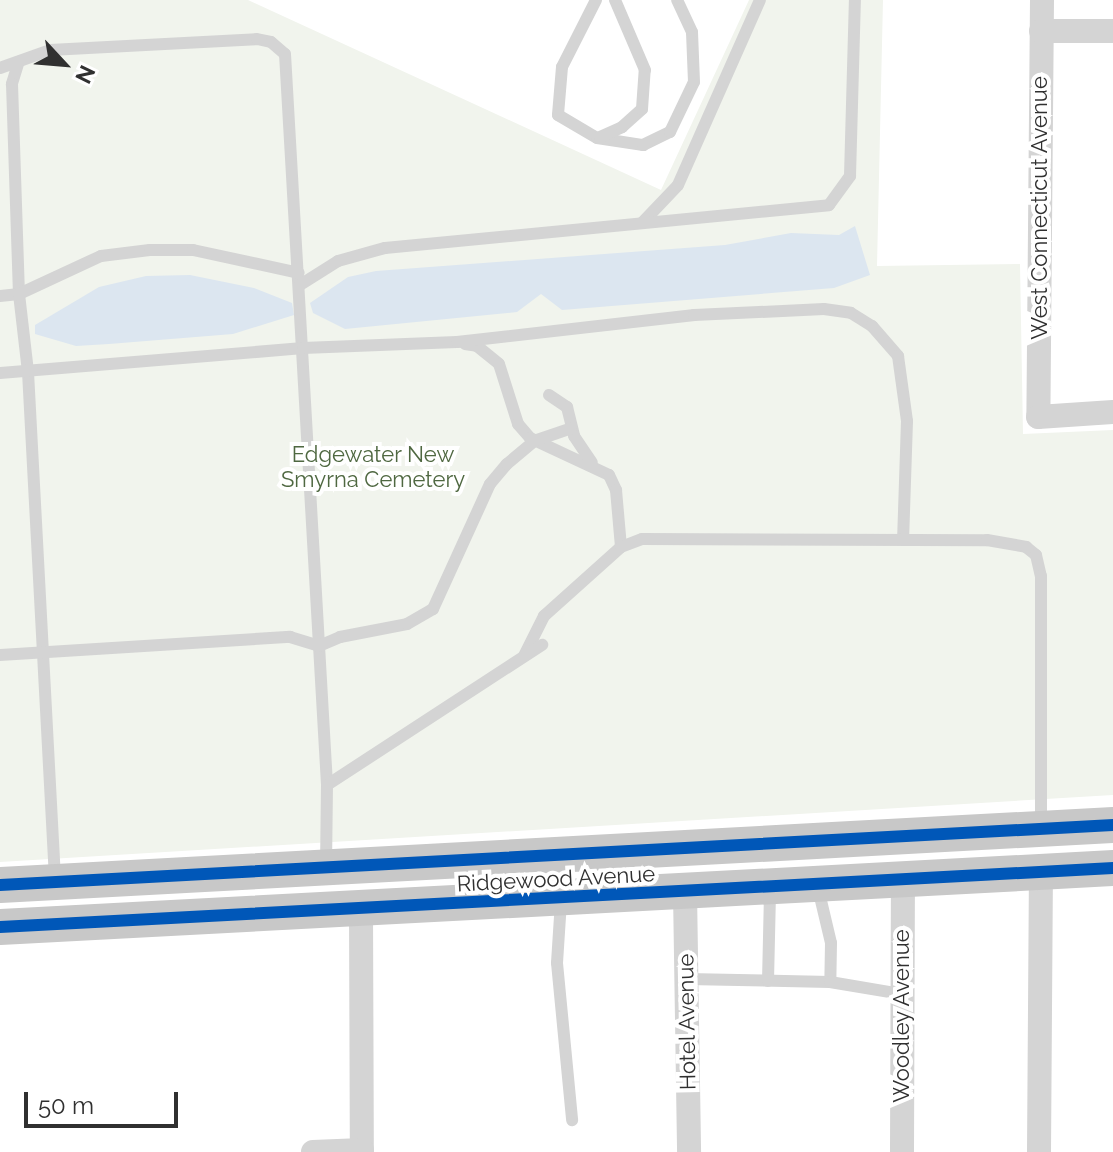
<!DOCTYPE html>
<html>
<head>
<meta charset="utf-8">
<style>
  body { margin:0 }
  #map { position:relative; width:1113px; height:1152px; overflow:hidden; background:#fff; font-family:Raleway,sans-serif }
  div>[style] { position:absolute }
  .green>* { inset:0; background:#f1f4ed }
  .water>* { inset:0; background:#dce6f0 }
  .lane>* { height:12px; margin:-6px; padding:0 6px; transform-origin:6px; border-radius:6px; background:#d4d4d4 }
  .street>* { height:24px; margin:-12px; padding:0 12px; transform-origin:12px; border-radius:12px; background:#d4d4d4 }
  .primary>* { height:36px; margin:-18px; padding:0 18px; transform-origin:18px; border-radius:18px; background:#c8c8c8 }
  .cycleway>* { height:12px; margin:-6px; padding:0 6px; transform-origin:6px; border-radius:6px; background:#0057b8 }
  span { translate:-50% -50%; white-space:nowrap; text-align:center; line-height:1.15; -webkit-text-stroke:8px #fff; paint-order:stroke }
  .street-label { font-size:22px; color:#303030 }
  .park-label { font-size:22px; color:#4f6841 }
  .north { position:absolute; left:24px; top:24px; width:80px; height:80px; -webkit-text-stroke:6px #fff; paint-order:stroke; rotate:116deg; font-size:22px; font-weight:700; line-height:32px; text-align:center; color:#303030 }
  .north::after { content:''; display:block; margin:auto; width:28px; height:36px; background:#303030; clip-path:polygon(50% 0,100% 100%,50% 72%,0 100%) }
  .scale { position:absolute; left:24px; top:1092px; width:154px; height:36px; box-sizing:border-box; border:4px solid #303030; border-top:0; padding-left:10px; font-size:24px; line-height:28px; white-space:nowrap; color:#303030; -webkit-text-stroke:6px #fff; paint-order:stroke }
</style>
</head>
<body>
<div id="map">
  <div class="green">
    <i style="clip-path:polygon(0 0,248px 0,661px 190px,749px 0,883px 0,877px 266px,1020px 264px,1023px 434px,1113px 430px,1113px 795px,0 862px)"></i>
  </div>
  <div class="water">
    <i style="clip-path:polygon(855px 226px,870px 275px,834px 288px,562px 310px,541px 294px,517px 312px,345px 329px,313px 313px,310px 303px,348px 277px,376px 271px,725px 245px,791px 233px,839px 235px)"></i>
    <i style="clip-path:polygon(190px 275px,254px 288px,292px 303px,294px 315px,233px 334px,109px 344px,76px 346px,35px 334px,35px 325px,99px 287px,146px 276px)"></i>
  </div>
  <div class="lane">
    <i style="left:596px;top:0;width:75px;rotate:116.9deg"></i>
    <i style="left:562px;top:67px;width:48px;rotate:94.8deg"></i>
    <i style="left:558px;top:115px;width:45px;rotate:30.5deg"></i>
    <i style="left:597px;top:138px;width:47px;rotate:8.7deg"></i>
    <i style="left:643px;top:145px;width:30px;rotate:-26deg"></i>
    <i style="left:670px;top:132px;width:55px;rotate:-64.4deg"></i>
    <i style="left:694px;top:82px;width:50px;rotate:-92.3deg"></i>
    <i style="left:692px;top:32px;width:35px;rotate:-115deg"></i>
    <i style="left:18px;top:64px;width:21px;rotate:107deg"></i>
    <i style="left:12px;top:84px;width:210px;rotate:88.1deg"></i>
    <i style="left:19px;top:294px;width:79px;rotate:83.4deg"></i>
    <i style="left:28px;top:372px;width:508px;rotate:86.95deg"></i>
    <i style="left:0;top:68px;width:53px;rotate:-19.8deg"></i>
    <i style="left:50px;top:50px;width:207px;rotate:-3deg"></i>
    <i style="left:257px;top:39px;width:14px;rotate:12deg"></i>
    <i style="left:271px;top:42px;width:18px;rotate:41deg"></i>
    <i style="left:285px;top:54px;width:732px;rotate:86.71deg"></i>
    <i style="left:327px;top:785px;width:78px;rotate:90.7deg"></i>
    <i style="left:600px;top:137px;width:24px;rotate:-24deg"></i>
    <i style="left:622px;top:127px;width:27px;rotate:-42deg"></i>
    <i style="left:642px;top:109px;width:39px;rotate:-86deg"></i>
    <i style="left:645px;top:70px;width:76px;rotate:-113.2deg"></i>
    <i style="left:642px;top:223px;width:52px;rotate:-46.5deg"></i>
    <i style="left:678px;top:185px;width:202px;rotate:-66.1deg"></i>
    <i style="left:300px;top:285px;width:45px;rotate:-32.3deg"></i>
    <i style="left:338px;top:261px;width:49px;rotate:-15.5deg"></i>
    <i style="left:385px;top:248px;width:446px;rotate:-5.5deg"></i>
    <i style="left:829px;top:205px;width:36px;rotate:-54deg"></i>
    <i style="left:850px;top:176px;width:176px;rotate:-88.4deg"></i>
    <i style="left:0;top:296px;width:19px;rotate:-6deg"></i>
    <i style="left:19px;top:294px;width:90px;rotate:-24.9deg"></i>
    <i style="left:101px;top:256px;width:49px;rotate:-7deg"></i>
    <i style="left:150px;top:250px;width:43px"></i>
    <i style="left:193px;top:250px;width:108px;rotate:12.2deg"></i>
    <i style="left:465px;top:344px;width:12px;rotate:9deg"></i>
    <i style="left:477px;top:346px;width:28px;rotate:39deg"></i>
    <i style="left:499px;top:364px;width:63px;rotate:72.4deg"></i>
    <i style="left:518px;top:424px;width:18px;rotate:49deg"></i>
    <i style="left:530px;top:438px;width:87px;rotate:25.1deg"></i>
    <i style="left:609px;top:475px;width:17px;rotate:65deg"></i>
    <i style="left:616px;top:490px;width:57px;rotate:85deg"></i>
    <i style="left:0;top:373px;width:304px;rotate:-4.7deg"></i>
    <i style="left:303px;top:348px;width:154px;rotate:-2.2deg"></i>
    <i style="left:457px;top:342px;width:239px;rotate:-6.5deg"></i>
    <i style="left:694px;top:315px;width:130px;rotate:-2.6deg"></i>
    <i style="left:824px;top:309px;width:27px;rotate:8deg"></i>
    <i style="left:851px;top:313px;width:25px;rotate:32deg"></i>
    <i style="left:872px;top:326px;width:40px;rotate:49deg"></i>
    <i style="left:898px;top:356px;width:66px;rotate:82.1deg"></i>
    <i style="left:907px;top:421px;width:118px;rotate:91.9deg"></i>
    <i style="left:549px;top:395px;width:22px;rotate:34deg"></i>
    <i style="left:567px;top:407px;width:30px;rotate:76deg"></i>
    <i style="left:574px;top:436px;width:32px;rotate:56deg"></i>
    <i style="left:0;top:655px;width:291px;rotate:-3.6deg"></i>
    <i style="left:290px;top:637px;width:30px;rotate:17deg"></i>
    <i style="left:319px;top:646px;width:23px;rotate:-23deg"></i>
    <i style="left:340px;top:637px;width:68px;rotate:-11deg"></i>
    <i style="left:407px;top:624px;width:30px;rotate:-30deg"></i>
    <i style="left:433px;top:609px;width:137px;rotate:-65.5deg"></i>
    <i style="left:490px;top:484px;width:26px;rotate:-50deg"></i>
    <i style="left:507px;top:464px;width:35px;rotate:-40deg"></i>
    <i style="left:534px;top:441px;width:39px;rotate:-19deg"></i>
    <i style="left:524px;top:656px;width:45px;rotate:-63.4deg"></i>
    <i style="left:544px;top:616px;width:103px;rotate:-41.9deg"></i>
    <i style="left:621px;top:547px;width:22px;rotate:-21deg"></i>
    <i style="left:642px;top:539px;width:345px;rotate:0.2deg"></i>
    <i style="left:987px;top:540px;width:40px;rotate:10deg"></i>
    <i style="left:1026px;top:547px;width:13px;rotate:39deg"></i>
    <i style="left:1036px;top:555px;width:22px;rotate:77deg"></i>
    <i style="left:1041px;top:576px;width:252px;rotate:90deg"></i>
    <i style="left:327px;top:785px;width:257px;rotate:-33.1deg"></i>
    <i style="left:818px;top:888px;width:57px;rotate:76.7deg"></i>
    <i style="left:831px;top:943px;width:39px;rotate:91deg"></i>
    <i style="left:561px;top:901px;width:62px;rotate:93.7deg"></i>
    <i style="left:557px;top:963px;width:158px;rotate:84.5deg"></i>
    <i style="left:687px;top:979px;width:143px;rotate:1.2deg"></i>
    <i style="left:830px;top:982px;width:73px;rotate:9.5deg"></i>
    <i style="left:768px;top:981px;width:90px;rotate:-88.7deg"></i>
  </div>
  <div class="street">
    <i style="left:1042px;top:0;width:417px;rotate:90.5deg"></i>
    <i style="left:1038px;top:417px;width:75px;rotate:-3.8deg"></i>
    <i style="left:1041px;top:31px;width:72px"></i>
    <i style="left:685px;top:892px;width:260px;rotate:89.1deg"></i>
    <i style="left:361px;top:908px;width:244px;rotate:89.8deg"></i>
    <i style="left:313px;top:1152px;width:49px;rotate:-2.3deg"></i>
    <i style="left:902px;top:1152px;width:272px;rotate:-89.8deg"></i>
    <i style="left:1039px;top:1152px;width:279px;rotate:-89.6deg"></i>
  </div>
  <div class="primary">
    <i style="left:0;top:885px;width:1115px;rotate:-3.09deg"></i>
    <i style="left:0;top:927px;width:1115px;rotate:-3.03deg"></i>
  </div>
  <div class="cycleway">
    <i style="left:0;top:885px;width:1115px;rotate:-3.09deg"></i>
    <i style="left:0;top:927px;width:1115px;rotate:-3.03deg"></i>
  </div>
  <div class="street-label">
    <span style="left:1040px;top:208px;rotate:-90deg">West Connecticut Avenue</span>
    <span style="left:556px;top:879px;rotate:-3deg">Ridgewood Avenue</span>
    <span style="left:902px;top:1016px;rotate:-90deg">Woodley Avenue</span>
    <span style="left:687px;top:1022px;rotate:-91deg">Hotel Avenue</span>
  </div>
  <div class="park-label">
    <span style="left:373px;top:467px">Edgewater New<br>Smyrna Cemetery</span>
  </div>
  <div class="north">N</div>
  <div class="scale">50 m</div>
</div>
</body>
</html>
